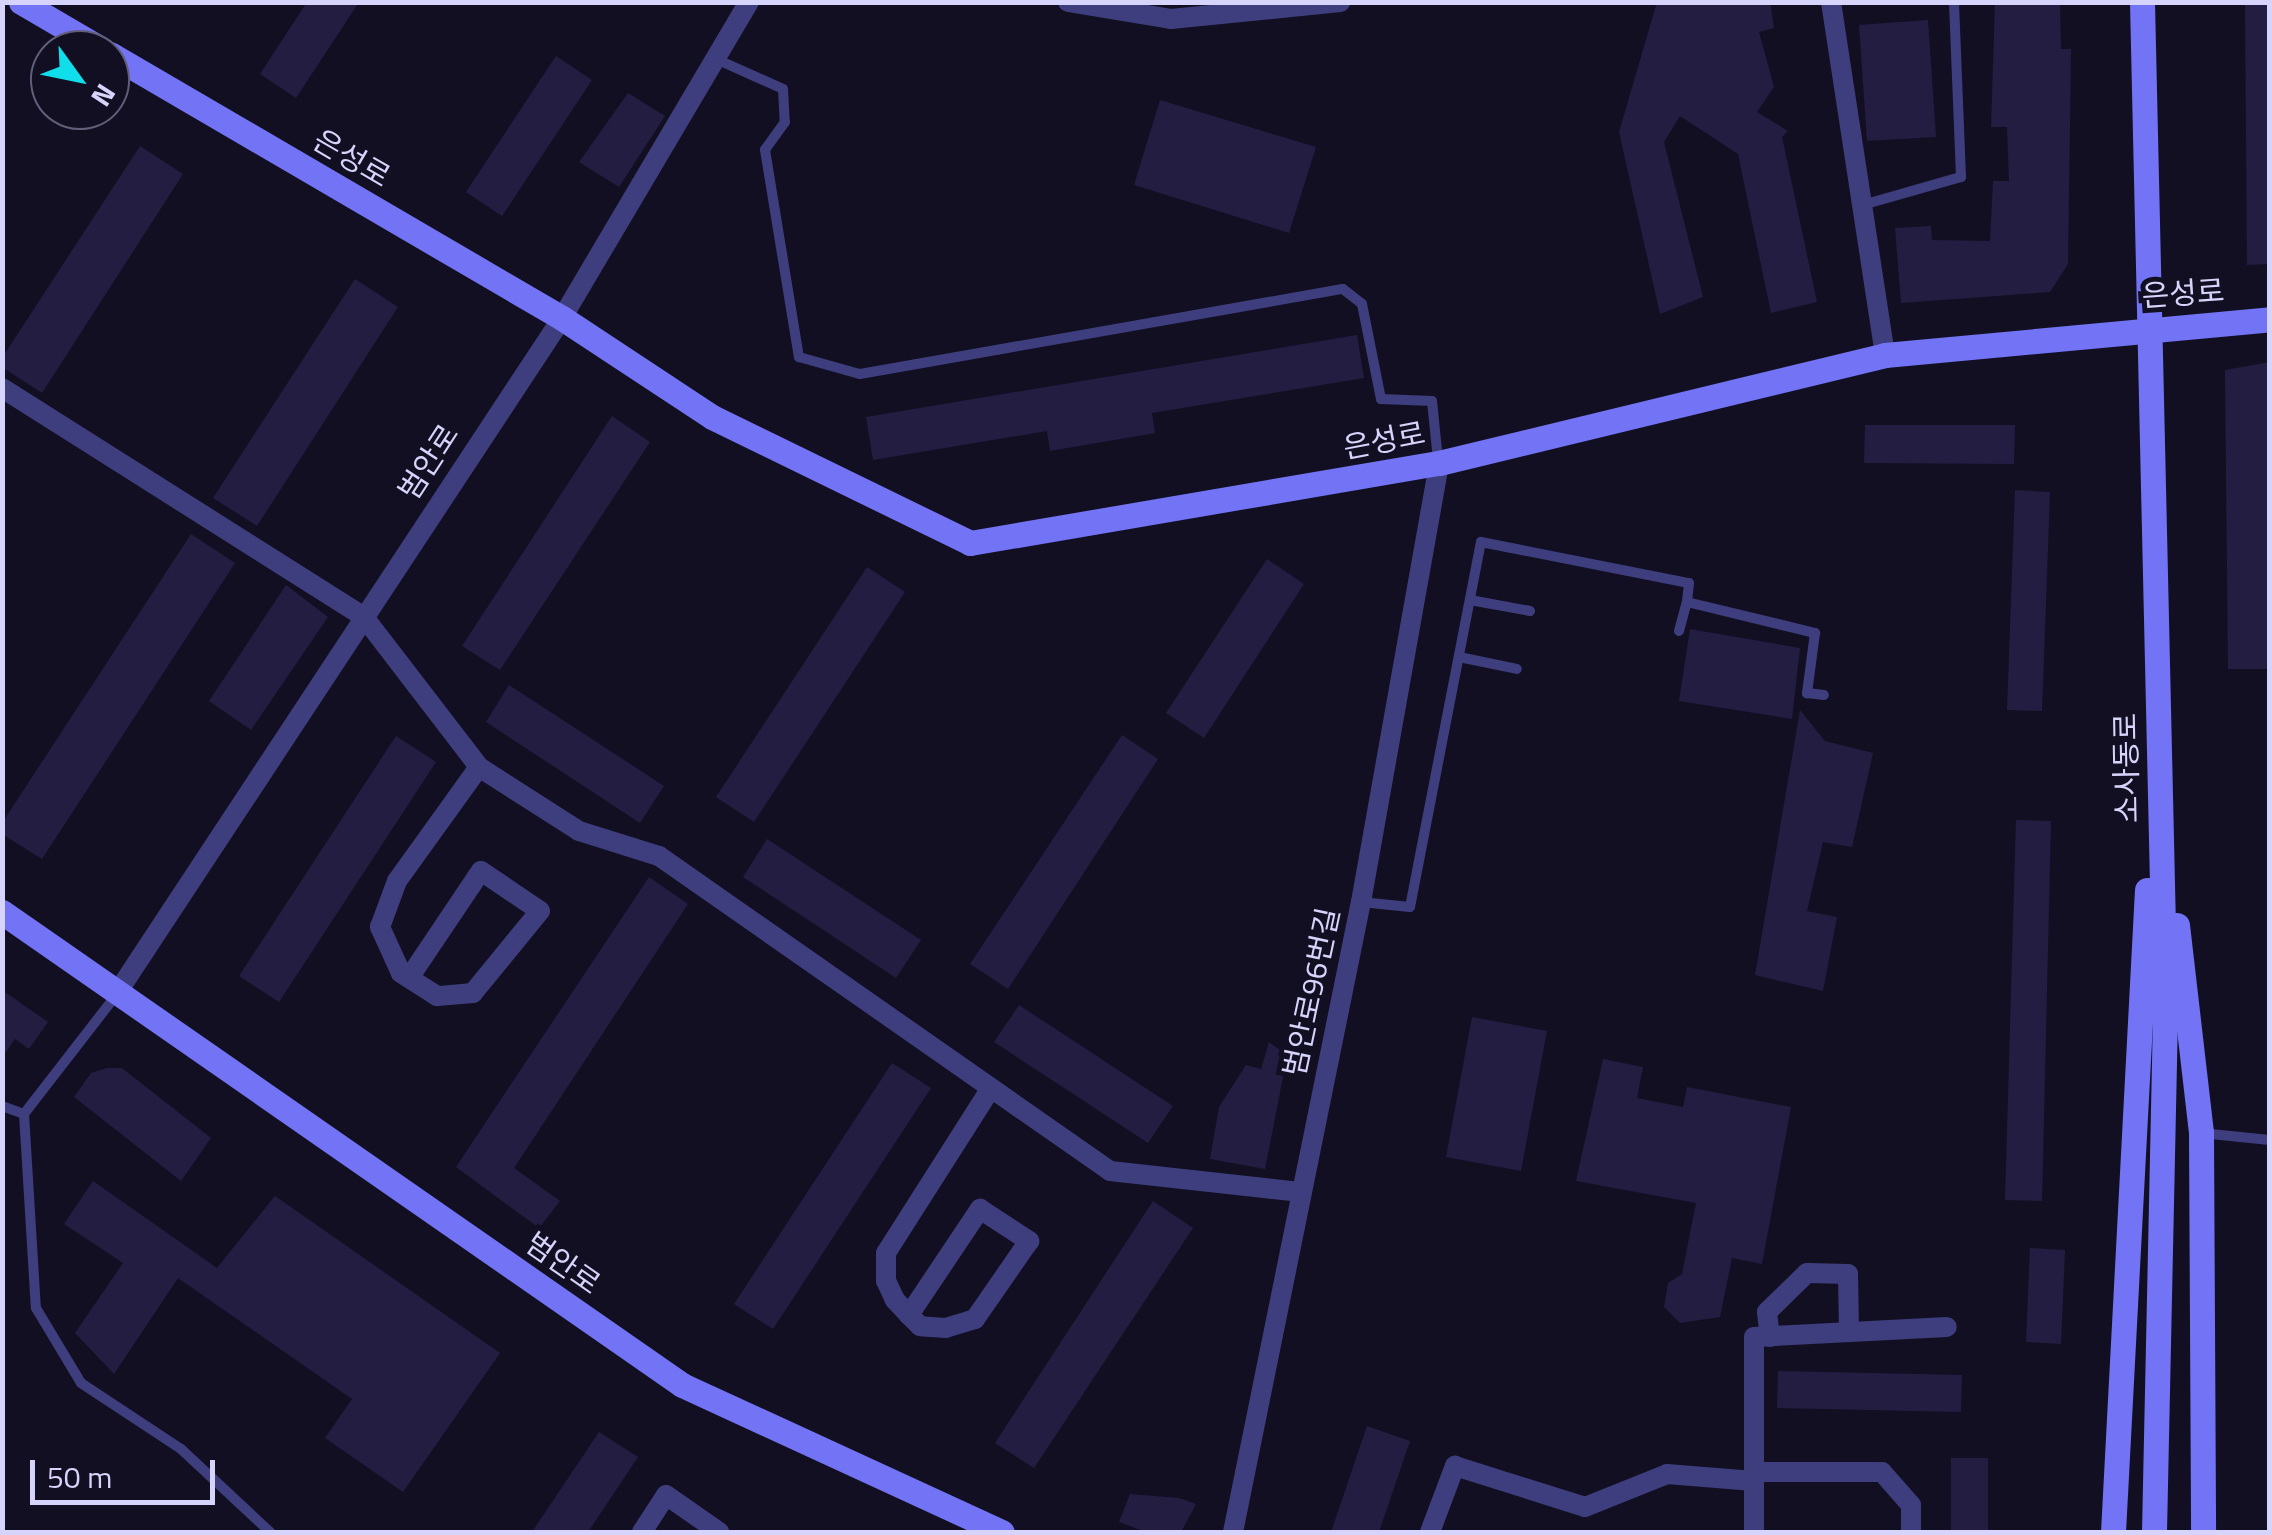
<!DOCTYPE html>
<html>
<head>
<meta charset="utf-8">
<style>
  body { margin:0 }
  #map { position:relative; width:2272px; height:1535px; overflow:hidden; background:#120f22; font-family:"Titillium Web","Noto Sans KR",sans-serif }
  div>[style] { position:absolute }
  .building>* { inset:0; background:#231d42 }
  .lane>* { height:10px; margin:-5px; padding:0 5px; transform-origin:5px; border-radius:5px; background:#3e3e7e }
  .street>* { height:20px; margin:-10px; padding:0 10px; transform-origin:10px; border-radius:10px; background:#3e3e7e }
  .secondary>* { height:25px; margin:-12.5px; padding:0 12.5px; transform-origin:12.5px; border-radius:12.5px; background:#7274f5 }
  span { translate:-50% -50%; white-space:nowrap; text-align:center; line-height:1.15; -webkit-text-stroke:10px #120f22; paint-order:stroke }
  .street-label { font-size:30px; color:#d7d4fc }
  .frame { position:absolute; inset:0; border:5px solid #d7d4fc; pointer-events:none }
  .north { position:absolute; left:30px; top:30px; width:100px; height:100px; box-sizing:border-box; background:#120f22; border:2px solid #615e79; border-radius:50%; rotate:123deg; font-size:28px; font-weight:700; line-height:40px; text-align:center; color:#d7d4fc }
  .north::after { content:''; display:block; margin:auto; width:35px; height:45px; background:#10deeb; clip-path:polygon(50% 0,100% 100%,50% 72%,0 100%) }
  .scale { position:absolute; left:30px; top:1460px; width:185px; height:45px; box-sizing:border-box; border:5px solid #d7d4fc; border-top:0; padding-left:12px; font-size:30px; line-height:35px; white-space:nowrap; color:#d7d4fc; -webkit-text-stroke:8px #120f22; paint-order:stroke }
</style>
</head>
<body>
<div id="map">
  <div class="building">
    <i style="clip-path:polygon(307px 2px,359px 2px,296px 98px,260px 74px)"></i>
    <i style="clip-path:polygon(1657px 2px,1770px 2px,1774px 28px,1759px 32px,1774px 87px,1757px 112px,1788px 131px,1782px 137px,1817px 302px,1771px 313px,1738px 154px,1680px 116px,1664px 142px,1703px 297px,1660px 314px,1619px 132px)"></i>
    <i style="clip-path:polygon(1995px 2px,2060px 2px,2061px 49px,2071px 49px,2068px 264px,2050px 292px,1901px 303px,1895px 228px,1931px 226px,1932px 240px,1990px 241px,1993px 181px,2009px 181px,2007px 127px,1991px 127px)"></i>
    <i style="clip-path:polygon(2245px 2px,2270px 2px,2270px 264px,2247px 265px)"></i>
    <i style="clip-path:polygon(1928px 20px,1936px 137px,1867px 141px,1859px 25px)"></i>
    <i style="clip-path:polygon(556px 56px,592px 80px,502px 216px,466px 192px)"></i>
    <i style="clip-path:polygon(628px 93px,665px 116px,619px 187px,579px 162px)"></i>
    <i style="clip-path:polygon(1160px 100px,1316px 147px,1289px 233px,1134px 185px)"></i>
    <i style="clip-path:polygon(140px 146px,183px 174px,42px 393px,2px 367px,2px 358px)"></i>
    <i style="clip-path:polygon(355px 279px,398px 307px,257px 526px,213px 498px)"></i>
    <i style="clip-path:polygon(1357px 335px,1364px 378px,1152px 413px,1155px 433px,1050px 451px,1047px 431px,873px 460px,866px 417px)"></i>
    <i style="clip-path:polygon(2270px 362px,2267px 669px,2228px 669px,2225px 370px)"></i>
    <i style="clip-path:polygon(612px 416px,650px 442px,500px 670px,462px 646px)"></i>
    <i style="clip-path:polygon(1865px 425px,2015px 425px,2014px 464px,1864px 463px)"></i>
    <i style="clip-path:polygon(2015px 490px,2050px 492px,2042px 711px,2007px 710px)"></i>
    <i style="clip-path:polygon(191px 534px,235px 563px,42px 859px,2px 834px,2px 823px)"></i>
    <i style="clip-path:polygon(1267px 559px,1304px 584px,1204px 738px,1166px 713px)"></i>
    <i style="clip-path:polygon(867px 567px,905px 592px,754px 822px,716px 797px)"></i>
    <i style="clip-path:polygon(286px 585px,328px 617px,251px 730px,209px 701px)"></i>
    <i style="clip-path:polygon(1690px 629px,1800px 648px,1792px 719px,1679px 701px)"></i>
    <i style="clip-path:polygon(509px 685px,664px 786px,640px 823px,486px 722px)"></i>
    <i style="clip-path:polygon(1800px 710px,1825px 741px,1873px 753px,1852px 847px,1823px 842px,1807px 911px,1837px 917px,1823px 991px,1755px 975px)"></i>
    <i style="clip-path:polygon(1122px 735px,1158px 759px,1008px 989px,970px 964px)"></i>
    <i style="clip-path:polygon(396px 736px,436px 762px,279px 1002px,239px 976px)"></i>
    <i style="clip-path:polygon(2016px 820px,2051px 821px,2042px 1201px,2005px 1200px)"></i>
    <i style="clip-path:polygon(767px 839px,921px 940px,896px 978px,743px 877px)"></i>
    <i style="clip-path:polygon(649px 877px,688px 904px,514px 1168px,560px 1201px,539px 1228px,456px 1167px)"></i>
    <i style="clip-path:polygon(2px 990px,48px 1022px,29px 1049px,15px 1039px,2px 1058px)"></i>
    <i style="clip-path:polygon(1019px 1005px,1173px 1106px,1148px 1143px,994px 1042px)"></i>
    <i style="clip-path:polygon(1472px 1017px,1547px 1031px,1521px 1171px,1446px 1157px)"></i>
    <i style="clip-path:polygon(1269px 1042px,1283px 1052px,1284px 1072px,1265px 1169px,1210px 1159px,1219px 1107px,1246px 1065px,1261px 1069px)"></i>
    <i style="clip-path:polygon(1603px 1059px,1643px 1067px,1637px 1098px,1683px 1107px,1687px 1087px,1791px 1107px,1762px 1264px,1732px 1258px,1720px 1317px,1680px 1323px,1664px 1307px,1668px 1283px,1682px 1274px,1696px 1203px,1576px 1181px)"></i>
    <i style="clip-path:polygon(892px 1063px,931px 1088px,773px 1329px,734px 1304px)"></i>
    <i style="clip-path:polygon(107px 1068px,122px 1068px,211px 1138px,181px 1181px,74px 1097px,91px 1073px)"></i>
    <i style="clip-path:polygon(93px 1181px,217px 1268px,275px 1196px,500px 1353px,403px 1492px,325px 1438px,352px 1399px,178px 1278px,114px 1374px,75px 1333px,123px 1263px,64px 1224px)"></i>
    <i style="clip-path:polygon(1153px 1201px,1193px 1228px,1034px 1468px,995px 1443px)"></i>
    <i style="clip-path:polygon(2030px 1248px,2065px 1250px,2061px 1344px,2026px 1342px)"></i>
    <i style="clip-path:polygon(1778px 1371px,1962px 1375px,1961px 1412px,1777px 1408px)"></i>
    <i style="clip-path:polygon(1367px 1426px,1410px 1441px,1379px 1532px,1331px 1532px)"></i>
    <i style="clip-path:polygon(599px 1432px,638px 1457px,588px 1532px,532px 1532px)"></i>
    <i style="clip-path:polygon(1951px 1458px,1988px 1458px,1988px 1532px,1951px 1532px)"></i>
    <i style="clip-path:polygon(1130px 1494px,1179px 1498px,1196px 1504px,1181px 1532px,1146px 1532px,1119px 1522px)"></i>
  </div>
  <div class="lane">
    <i style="left:716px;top:59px;width:73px;rotate:24.1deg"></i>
    <i style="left:783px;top:89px;width:33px;rotate:87deg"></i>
    <i style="left:785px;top:122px;width:34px;rotate:126deg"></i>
    <i style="left:765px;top:150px;width:210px;rotate:80.7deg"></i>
    <i style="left:799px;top:357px;width:63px;rotate:15.6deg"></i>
    <i style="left:860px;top:374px;width:490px;rotate:-10deg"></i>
    <i style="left:1343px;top:289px;width:24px;rotate:38deg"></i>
    <i style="left:1362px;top:304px;width:97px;rotate:78.7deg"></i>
    <i style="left:1381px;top:399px;width:51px;rotate:2.2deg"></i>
    <i style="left:1432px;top:401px;width:59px;rotate:84.2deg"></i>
    <i style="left:1866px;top:204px;width:99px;rotate:-15.9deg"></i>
    <i style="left:1961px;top:177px;width:175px;rotate:-92.3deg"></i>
    <i style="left:1470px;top:600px;width:61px;rotate:10.4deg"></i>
    <i style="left:1679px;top:631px;width:30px;rotate:-75deg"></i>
    <i style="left:1459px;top:657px;width:59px;rotate:11.7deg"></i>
    <i style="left:1361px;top:902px;width:49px;rotate:5.8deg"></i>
    <i style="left:1410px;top:907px;width:372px;rotate:-79deg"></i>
    <i style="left:1481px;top:542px;width:212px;rotate:11.2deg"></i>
    <i style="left:1689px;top:583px;width:19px;rotate:96deg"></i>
    <i style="left:1687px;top:602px;width:132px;rotate:13.6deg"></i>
    <i style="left:1815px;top:633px;width:61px;rotate:97.6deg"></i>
    <i style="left:1807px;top:693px;width:17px;rotate:7deg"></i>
    <i style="left:117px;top:994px;width:152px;rotate:127.8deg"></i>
    <i style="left:24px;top:1114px;width:194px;rotate:86.5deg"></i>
    <i style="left:36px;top:1308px;width:87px;rotate:59deg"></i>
    <i style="left:81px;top:1383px;width:120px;rotate:33.4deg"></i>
    <i style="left:181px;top:1449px;width:122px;rotate:43deg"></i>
    <i style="left:2px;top:1106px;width:23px;rotate:20deg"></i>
    <i style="left:2201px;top:1133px;width:69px;rotate:5.8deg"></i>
  </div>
  <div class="street">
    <i style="left:1068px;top:2px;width:104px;rotate:9.4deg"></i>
    <i style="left:1171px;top:19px;width:170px;rotate:-5.7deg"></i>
    <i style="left:1831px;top:2px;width:357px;rotate:81.3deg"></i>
    <i style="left:2px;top:388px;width:428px;rotate:32.3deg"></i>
    <i style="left:364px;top:617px;width:189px;rotate:52.5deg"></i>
    <i style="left:479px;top:767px;width:119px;rotate:32.6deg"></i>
    <i style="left:579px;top:831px;width:84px;rotate:17.4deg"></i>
    <i style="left:659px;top:856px;width:550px;rotate:34.93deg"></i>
    <i style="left:1110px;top:1171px;width:190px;rotate:6.3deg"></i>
    <i style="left:409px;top:978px;width:129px;rotate:-56.1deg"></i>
    <i style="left:481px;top:871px;width:71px;rotate:34.1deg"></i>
    <i style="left:540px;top:911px;width:106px;rotate:129.3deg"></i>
    <i style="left:473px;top:993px;width:36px;rotate:175deg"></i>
    <i style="left:437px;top:996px;width:43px;rotate:-147.4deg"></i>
    <i style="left:401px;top:973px;width:51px;rotate:-114.5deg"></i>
    <i style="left:380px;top:927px;width:49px;rotate:-69.7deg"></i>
    <i style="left:397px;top:881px;width:140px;rotate:-54.3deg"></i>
    <i style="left:117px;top:993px;width:808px;rotate:-56.6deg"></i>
    <i style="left:562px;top:318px;width:367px;rotate:-59.4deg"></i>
    <i style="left:909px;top:1315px;width:128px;rotate:-56.2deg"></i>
    <i style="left:980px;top:1209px;width:59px;rotate:33.1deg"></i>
    <i style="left:1029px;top:1241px;width:95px;rotate:124.7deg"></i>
    <i style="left:975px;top:1319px;width:30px;rotate:163deg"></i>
    <i style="left:946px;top:1328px;width:26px;rotate:-176deg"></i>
    <i style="left:920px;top:1326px;width:16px;rotate:-135deg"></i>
    <i style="left:909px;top:1315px;width:21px;rotate:-133deg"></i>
    <i style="left:895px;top:1300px;width:21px;rotate:-115deg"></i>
    <i style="left:886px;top:1281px;width:28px;rotate:-90deg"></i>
    <i style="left:886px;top:1253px;width:193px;rotate:-57.5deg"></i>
    <i style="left:1770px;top:1337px;width:25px;rotate:-97deg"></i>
    <i style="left:1767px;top:1312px;width:56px;rotate:-44.3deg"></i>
    <i style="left:1807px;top:1273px;width:41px;rotate:1.4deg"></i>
    <i style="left:1848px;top:1274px;width:58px;rotate:89deg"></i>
    <i style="left:1754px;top:1472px;width:128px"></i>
    <i style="left:1882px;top:1472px;width:44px;rotate:48.7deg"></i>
    <i style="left:1911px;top:1505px;width:27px;rotate:90deg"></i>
    <i style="left:642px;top:1532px;width:44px;rotate:-57deg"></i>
    <i style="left:666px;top:1495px;width:65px;rotate:34.9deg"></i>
    <i style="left:1233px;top:1532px;width:643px;rotate:-78.52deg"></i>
    <i style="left:1361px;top:902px;width:446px;rotate:-79.9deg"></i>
    <i style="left:1430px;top:1532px;width:71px;rotate:-69.3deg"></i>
    <i style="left:1455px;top:1466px;width:136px;rotate:17.5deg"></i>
    <i style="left:1585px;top:1507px;width:88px;rotate:-21.9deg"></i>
    <i style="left:1667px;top:1474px;width:87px;rotate:4.6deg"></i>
    <i style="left:1754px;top:1532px;width:195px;rotate:-90deg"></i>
    <i style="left:1754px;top:1337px;width:193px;rotate:-3deg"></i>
  </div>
  <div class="secondary">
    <i style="left:21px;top:2px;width:95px;rotate:30.3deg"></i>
    <i style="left:2142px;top:2px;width:1013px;rotate:88.7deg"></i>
    <i style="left:2165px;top:1015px;width:517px;rotate:91.22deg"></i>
    <i style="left:110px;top:54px;width:523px;rotate:30.29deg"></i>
    <i style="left:562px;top:318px;width:180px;rotate:33.4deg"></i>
    <i style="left:712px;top:417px;width:287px;rotate:26deg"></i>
    <i style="left:970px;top:543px;width:476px;rotate:-9.7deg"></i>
    <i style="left:1439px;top:463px;width:459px;rotate:-13.6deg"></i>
    <i style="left:1885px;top:355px;width:387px;rotate:-5.3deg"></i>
    <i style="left:2px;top:912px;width:828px;rotate:34.82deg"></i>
    <i style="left:682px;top:1385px;width:352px;rotate:24.7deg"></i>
    <i style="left:2177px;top:925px;width:209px;rotate:83.4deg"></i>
    <i style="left:2201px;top:1133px;width:399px;rotate:89.7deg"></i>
    <i style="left:2113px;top:1532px;width:643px;rotate:-86.97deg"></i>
  </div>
  <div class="street-label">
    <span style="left:352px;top:158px;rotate:30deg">은성로</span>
    <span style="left:2183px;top:293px;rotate:-4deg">은성로</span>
    <span style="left:1384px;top:440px;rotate:-11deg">은성로</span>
    <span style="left:428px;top:462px;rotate:-57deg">범안로</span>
    <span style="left:2126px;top:768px;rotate:-91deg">소사동로</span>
    <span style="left:1311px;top:992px;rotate:-78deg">범안로96번길</span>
    <span style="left:563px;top:1263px;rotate:35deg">범안로</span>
  </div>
  <div class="frame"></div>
  <div class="north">N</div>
  <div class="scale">50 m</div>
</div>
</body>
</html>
